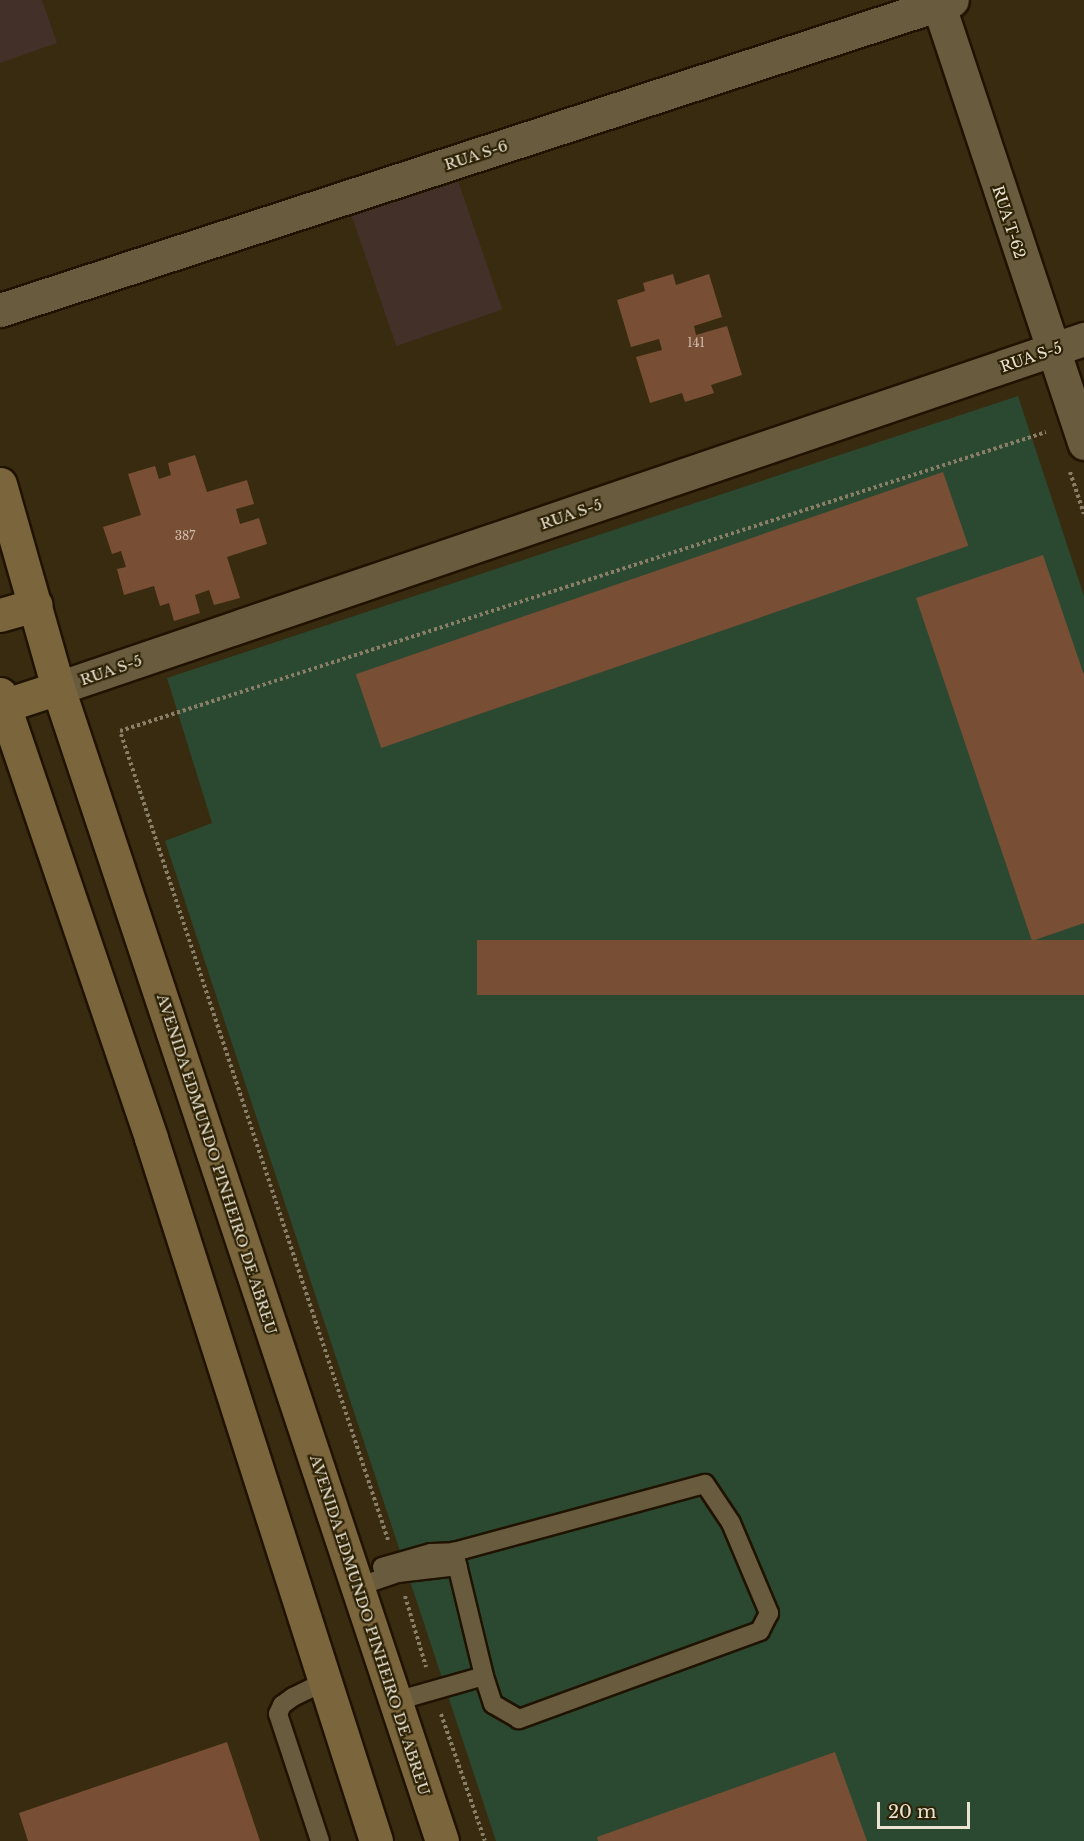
<!DOCTYPE html>
<html>
<head>
<meta charset="utf-8">
<style>
  body { margin:0 }
  #map { position:relative; width:1084px; height:1841px; overflow:hidden; background:#382b0f; font-family:"Libre Baskerville",serif }
  div>[style] { position:absolute }
  .medical>* { inset:0; background:#433029; transform-origin:0 0 }
  .green>* { inset:0; background:#2b4831 }
  .building>* { inset:0; background:#784f35; transform-origin:0 0 }
  .path>* { height:4px; margin-top:-2px; transform-origin:0; background:repeating-linear-gradient(90deg,#897f68 0 3px,transparent 0 6px) }
  .roads { filter:drop-shadow(2px 0 #1f1300) drop-shadow(-2px 0 #1f1300) drop-shadow(0 2px #1f1300) drop-shadow(0 -2px #1f1300) }
  .service>* { height:18px; margin:-9px; padding:0 9px; transform-origin:9px; border-radius:9px; background:#695c3e }
  .minor>* { height:33px; margin:-16.5px; padding:0 16.5px; transform-origin:16.5px; border-radius:16.5px; background:#695c3e }
  .secondary>* { height:33px; margin:-16.5px; padding:0 16.5px; transform-origin:16.5px; border-radius:16.5px; background:#7a653c }
  span { translate:-50% -50%; white-space:nowrap; text-align:center; line-height:1.15; -webkit-text-stroke:4.5px #2d2205; paint-order:stroke }
  .number-label { font-size:12px; color:#cebeab }
  .number-label span { -webkit-text-stroke-width:0 }
  .street-label { font-size:15px; color:#eae3d2 }
  .scale { position:absolute; left:877px; top:1802px; width:93px; height:27px; box-sizing:border-box; border:3px solid #eae3d2; border-top:0; padding-left:8px; font-size:18px; line-height:21px; white-space:nowrap; color:#eae3d2; -webkit-text-stroke:4px #2d2205; paint-order:stroke }
</style>
</head>
<body>
<div id="map">
  <div class="medical">
    <div style="clip-path:polygon(0 0,42px 0,57px 43px,0 63px)"></div>
    <div style="left:446px;top:146px;width:173px;height:112px;rotate:71deg"></div>
  </div>
  <div class="green">
    <div style="clip-path:polygon(1018px 396px,1084px 596px,1084px 1841px,496px 1841px,165px 841px,212px 823px,167px 678px)"></div>
  </div>
  <div class="building">
    <div style="clip-path:polygon(673px 274px,676px 285px,709px 274px,722px 317px,694px 326px,696px 335px,727px 326px,742px 375px,711px 385px,714px 393px,685px 402px,682px 393px,650px 403px,636px 357px,662px 350px,659px 339px,631px 347px,617px 300px,645px 291px,643px 283px)"></div>
    <div style="clip-path:polygon(195px 455px,207px 492px,247px 480px,254px 504px,236px 509px,240px 524px,259px 518px,267px 544px,227px 557px,240px 598px,214px 605px,209px 590px,195px 595px,200px 613px,174px 621px,169px 603px,160px 606px,154px 586px,124px 595px,117px 569px,126px 567px,121px 551px,112px 554px,103px 527px,141px 515px,128px 474px,155px 466px,159px 479px,171px 475px,168px 463px)"></div>
    <div style="left:943px;top:472px;width:78px;height:621px;rotate:71deg"></div>
    <div style="clip-path:polygon(1043px 555px,1084px 675px,1084px 923px,1032px 941px,916px 598px)"></div>
    <div style="left:1084px;top:940px;width:55px;height:607px;rotate:90deg"></div>
    <div style="clip-path:polygon(227px 1742px,260px 1841px,28px 1841px,19px 1813px)"></div>
    <div style="clip-path:polygon(835px 1752px,867px 1841px,598px 1841px,597px 1837px)"></div>
  </div>
  <div class="path">
    <div style="left:1070px;top:472px;width:44px;rotate:71.6deg"></div>
    <div style="left:388px;top:1540px;width:852px;rotate:-108.33deg"></div>
    <div style="left:120px;top:731px;width:973px;rotate:-17.89deg"></div>
    <div style="left:405px;top:1596px;width:74px;rotate:73.5deg"></div>
    <div style="left:441px;top:1714px;width:134px;rotate:70.9deg"></div>
  </div>
  <div class="roads">
    <div class="service">
      <div style="left:382px;top:1567px;width:51px;rotate:-15.9deg"></div>
      <div style="left:431px;top:1553px;width:23px;rotate:-2deg"></div>
      <div style="left:357px;top:1587px;width:43px;rotate:-18.9deg"></div>
      <div style="left:398px;top:1573px;width:60px;rotate:-6.7deg"></div>
      <div style="left:396px;top:1701px;width:91px;rotate:-15.9deg"></div>
      <div style="left:484px;top:1676px;width:128px;rotate:-103.6deg"></div>
      <div style="left:454px;top:1552px;width:260px;rotate:-15.2deg"></div>
      <div style="left:705px;top:1484px;width:47px;rotate:56.3deg"></div>
      <div style="left:731px;top:1523px;width:98px;rotate:67.1deg"></div>
      <div style="left:769px;top:1613px;width:20px;rotate:117deg"></div>
      <div style="left:760px;top:1631px;width:257px;rotate:159.9deg"></div>
      <div style="left:519px;top:1719px;width:30px;rotate:-150deg"></div>
      <div style="left:493px;top:1704px;width:29px;rotate:-108deg"></div>
      <div style="left:320px;top:1841px;width:134px;rotate:-108.3deg"></div>
      <div style="left:278px;top:1714px;width:10px;rotate:-66deg"></div>
      <div style="left:282px;top:1705px;width:14px;rotate:-36deg"></div>
      <div style="left:293px;top:1697px;width:34px;rotate:-26deg"></div>
    </div>
    <div class="minor">
      <div style="left:937px;top:0;width:467px;rotate:71.6deg"></div>
      <div style="left:0;top:310px;width:1001px;rotate:-18.04deg"></div>
      <div style="left:58px;top:688px;width:1084px;rotate:-18.79deg"></div>
    </div>
    <div class="secondary">
      <div style="left:0;top:484px;width:212px;rotate:74.1deg"></div>
      <div style="left:58px;top:688px;width:1215px;rotate:71.58deg"></div>
      <div style="left:0;top:615px;width:37px;rotate:-16deg"></div>
      <div style="left:0;top:694px;width:469px;rotate:71.2deg"></div>
      <div style="left:151px;top:1138px;width:738px;rotate:72.25deg"></div>
      <div style="left:0;top:707px;width:61px;rotate:-18.1deg"></div>
    </div>
  </div>
  <div class="number-label">
    <span style="left:696px;top:343px">141</span>
    <span style="left:185px;top:536px">387</span>
  </div>
  <div class="street-label">
    <span style="left:476px;top:155px;rotate:-18deg">RUA S-6</span>
    <span style="left:1009px;top:222px;rotate:72deg">RUA T-62</span>
    <span style="left:1031px;top:357px;rotate:-19deg">RUA S-5</span>
    <span style="left:571px;top:514px;rotate:-19deg">RUA S-5</span>
    <span style="left:111px;top:670px;rotate:-19deg">RUA S-5</span>
    <span style="left:217px;top:1164px;rotate:72deg">AVENIDA EDMUNDO PINHEIRO DE ABREU</span>
    <span style="left:370px;top:1625px;rotate:72deg">AVENIDA EDMUNDO PINHEIRO DE ABREU</span>
  </div>
  <div class="scale">20 m</div>
</div>
</body>
</html>
